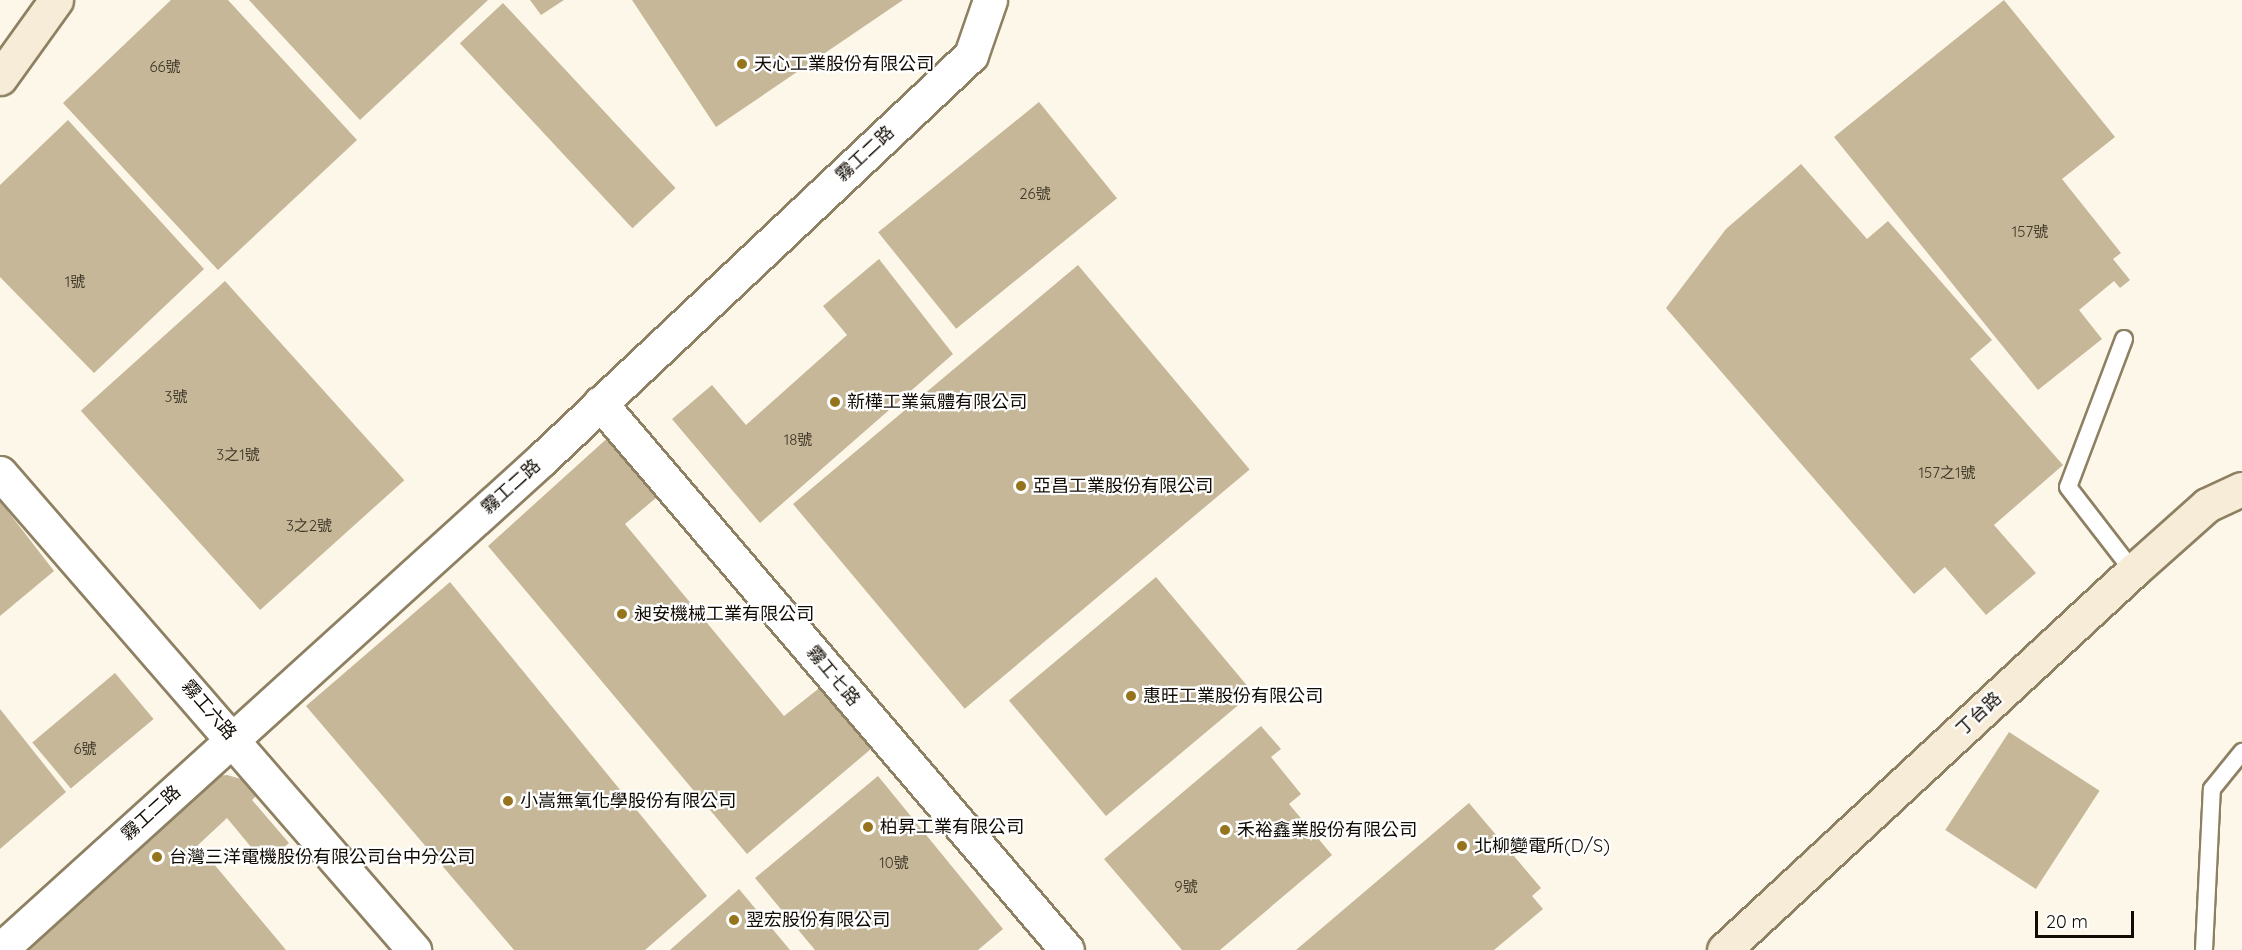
<!DOCTYPE html>
<html>
<head>
<meta charset="utf-8">
<style>
  body { margin:0 }
  #map { position:relative; width:2242px; height:950px; overflow:hidden; background:#fdf7ea; font-family:Quicksand,"Noto Sans TC",sans-serif }
  div>[style] { position:absolute }
  .building>* { inset:0; background:#c5b797; transform-origin:0 0 }
  .roads { filter:drop-shadow(2px 0 #8e8062) drop-shadow(-2px 0 #8e8062) drop-shadow(0 2px #8e8062) drop-shadow(0 -2px #8e8062) }
  .lane>* { height:16px; margin:-8px; padding:0 8px; transform-origin:8px; border-radius:8px; background:#fff }
  .street>* { height:33px; margin:-16.5px; padding:0 16.5px; transform-origin:16.5px; border-radius:16.5px; background:#fff }
  .secondary>* { height:33px; margin:-16.5px; padding:0 16.5px; transform-origin:16.5px; border-radius:16.5px; background:#f6ecd7 }
  .dots>* { width:16px; height:16px; translate:-50% -50%; box-sizing:border-box; border:3px solid #fff; border-radius:50% }
  span { translate:-50% -50%; white-space:nowrap; text-align:center; line-height:1.15; -webkit-text-stroke:4.5px #fff; paint-order:stroke }
  .number-label { font-size:15px; color:#3e3628 }
  .number-label span { -webkit-text-stroke-width:0 }
  .poi-label { font-size:18px; color:#110b03 }
  .left { translate:0 -50%; text-align:left }
  .street-label { font-size:18px; color:#110b03 }
  .scale { position:absolute; left:2035px; top:911px; width:99px; height:27px; box-sizing:border-box; border:3px solid #110b03; border-top:0; padding-left:8px; font-size:18px; line-height:21px; white-space:nowrap; color:#110b03; -webkit-text-stroke:4px #fff; paint-order:stroke }
</style>
</head>
<body>
<div id="map">
  <div class="building">
    <div style="clip-path:polygon(171px 0,228px 0,357px 140px,218px 270px,63px 103px)"></div>
    <div style="clip-path:polygon(249px 0,488px 0,360px 120px)"></div>
    <div style="clip-path:polygon(530px 0,564px 0,541px 15px)"></div>
    <div style="clip-path:polygon(632px 0,903px 0,716px 127px)"></div>
    <div style="clip-path:polygon(2004px 0,2115px 137px,2062px 179px,2121px 253px,2113px 259px,2130px 280px,2120px 288px,2114px 281px,2079px 310px,2102px 339px,2038px 390px,1834px 137px)"></div>
    <div style="left:503px;top:3px;width:253px;height:59px;rotate:47deg"></div>
    <div style="left:1039px;top:102px;width:124px;height:207px;rotate:51deg"></div>
    <div style="clip-path:polygon(68px 120px,204px 269px,94px 373px,0 277px,0 185px)"></div>
    <div style="clip-path:polygon(1801px 164px,1867px 239px,1888px 221px,1992px 340px,1970px 359px,2063px 465px,1994px 525px,2036px 573px,1986px 615px,1945px 567px,1914px 594px,1666px 308px,1726px 229px)"></div>
    <div style="clip-path:polygon(879px 259px,953px 354px,760px 523px,672px 419px,712px 385px,746px 425px,847px 335px,823px 306px)"></div>
    <div style="left:1078px;top:265px;width:267px;height:372px;rotate:50deg"></div>
    <div style="left:225px;top:281px;width:268px;height:194px;rotate:48deg"></div>
    <div style="clip-path:polygon(612px 434px,663px 492px,625px 524px,784px 716px,827px 682px,878px 743px,747px 854px,488px 546px)"></div>
    <div style="clip-path:polygon(0 501px,54px 571px,0 616px)"></div>
    <div style="left:1156px;top:577px;width:151px;height:192px;rotate:50deg"></div>
    <div style="clip-path:polygon(450px 582px,707px 896px,645px 950px,514px 950px,306px 706px)"></div>
    <div style="left:115px;top:673px;width:60px;height:108px;rotate:50deg"></div>
    <div style="clip-path:polygon(0 709px,66px 792px,0 849px)"></div>
    <div style="clip-path:polygon(1261px 726px,1281px 749px,1271px 757px,1301px 794px,1289px 804px,1332px 855px,1220px 950px,1182px 950px,1104px 859px)"></div>
    <div style="left:2009px;top:732px;width:108px;height:117px;rotate:33deg"></div>
    <div style="clip-path:polygon(227px 775px,241px 779px,258px 794px,252px 800px,289px 843px,265px 864px,227px 818px,198px 845px,286px 950px,11px 950px,213px 776px)"></div>
    <div style="clip-path:polygon(878px 776px,1003px 929px,978px 950px,815px 950px,755px 878px)"></div>
    <div style="clip-path:polygon(1469px 803px,1541px 888px,1532px 896px,1543px 909px,1494px 950px,1296px 950px)"></div>
    <div style="clip-path:polygon(739px 889px,790px 950px,670px 950px)"></div>
  </div>
  <div class="roads">
    <div class="lane">
      <div style="left:2124px;top:339px;width:158px;rotate:110.7deg"></div>
      <div style="left:2068px;top:487px;width:106px;rotate:52.3deg"></div>
      <div style="left:2204px;top:950px;width:161px;rotate:-87.2deg"></div>
      <div style="left:2212px;top:789px;width:48px;rotate:-51deg"></div>
    </div>
    <div class="street">
      <div style="left:600px;top:403px;width:719px;rotate:49.51deg"></div>
      <div style="left:0;top:473px;width:632px;rotate:49.04deg"></div>
      <div style="left:0;top:950px;width:731px;rotate:-42.17deg"></div>
      <div style="left:542px;top:459px;width:589px;rotate:-43.28deg"></div>
      <div style="left:971px;top:55px;width:58px;rotate:-70.9deg"></div>
    </div>
    <div class="secondary">
      <div style="left:0;top:78px;width:96px;rotate:-54.3deg"></div>
      <div style="left:1724px;top:950px;width:558px;rotate:-42.82deg"></div>
      <div style="left:2133px;top:571px;width:99px;rotate:-41.7deg"></div>
      <div style="left:2207px;top:505px;width:38px;rotate:-25deg"></div>
    </div>
  </div>
  <div class="dots">
    <div style="left:742px;top:64px;background:#96741d"></div>
    <div style="left:835px;top:402px;background:#96741d"></div>
    <div style="left:1021px;top:486px;background:#96741d"></div>
    <div style="left:622px;top:614px;background:#96741d"></div>
    <div style="left:1131px;top:696px;background:#96741d"></div>
    <div style="left:508px;top:801px;background:#96741d"></div>
    <div style="left:868px;top:827px;background:#96741d"></div>
    <div style="left:1225px;top:830px;background:#96741d"></div>
    <div style="left:1462px;top:846px;background:#96741d"></div>
    <div style="left:157px;top:857px;background:#96741d"></div>
    <div style="left:734px;top:920px;background:#96741d"></div>
  </div>
  <div class="number-label">
    <span style="left:165px;top:67px">66號</span>
    <span style="left:1035px;top:194px">26號</span>
    <span style="left:2030px;top:232px">157號</span>
    <span style="left:75px;top:282px">1號</span>
    <span style="left:176px;top:397px">3號</span>
    <span style="left:798px;top:440px">18號</span>
    <span style="left:238px;top:455px">3之1號</span>
    <span style="left:1947px;top:473px">157之1號</span>
    <span style="left:309px;top:526px">3之2號</span>
    <span style="left:85px;top:749px">6號</span>
    <span style="left:894px;top:863px">10號</span>
    <span style="left:1186px;top:887px">9號</span>
  </div>
  <div class="poi-label">
    <span class="left" style="left:754px;top:64px">天心工業股份有限公司</span>
    <span class="left" style="left:847px;top:402px">新樺工業氣體有限公司</span>
    <span class="left" style="left:1033px;top:486px">亞昌工業股份有限公司</span>
    <span class="left" style="left:634px;top:614px">昶安機械工業有限公司</span>
    <span class="left" style="left:1143px;top:696px">惠旺工業股份有限公司</span>
    <span class="left" style="left:520px;top:801px">小嵩無氧化學股份有限公司</span>
    <span class="left" style="left:880px;top:827px">柏昇工業有限公司</span>
    <span class="left" style="left:1237px;top:830px">禾裕鑫業股份有限公司</span>
    <span class="left" style="left:1474px;top:846px">北柳變電所(D/S)</span>
    <span class="left" style="left:169px;top:857px">台灣三洋電機股份有限公司台中分公司</span>
    <span class="left" style="left:746px;top:920px">翌宏股份有限公司</span>
  </div>
  <div class="street-label">
    <span style="left:865px;top:154px;rotate:-43deg">霧工二路</span>
    <span style="left:511px;top:487px;rotate:-42deg">霧工二路</span>
    <span style="left:833px;top:676px;rotate:50deg">霧工七路</span>
    <span style="left:209px;top:710px;rotate:49deg">霧工六路</span>
    <span style="left:1979px;top:714px;rotate:-43deg">丁台路</span>
    <span style="left:151px;top:813px;rotate:-42deg">霧工二路</span>
  </div>
  <div class="scale">20 m</div>
</div>
</body>
</html>
